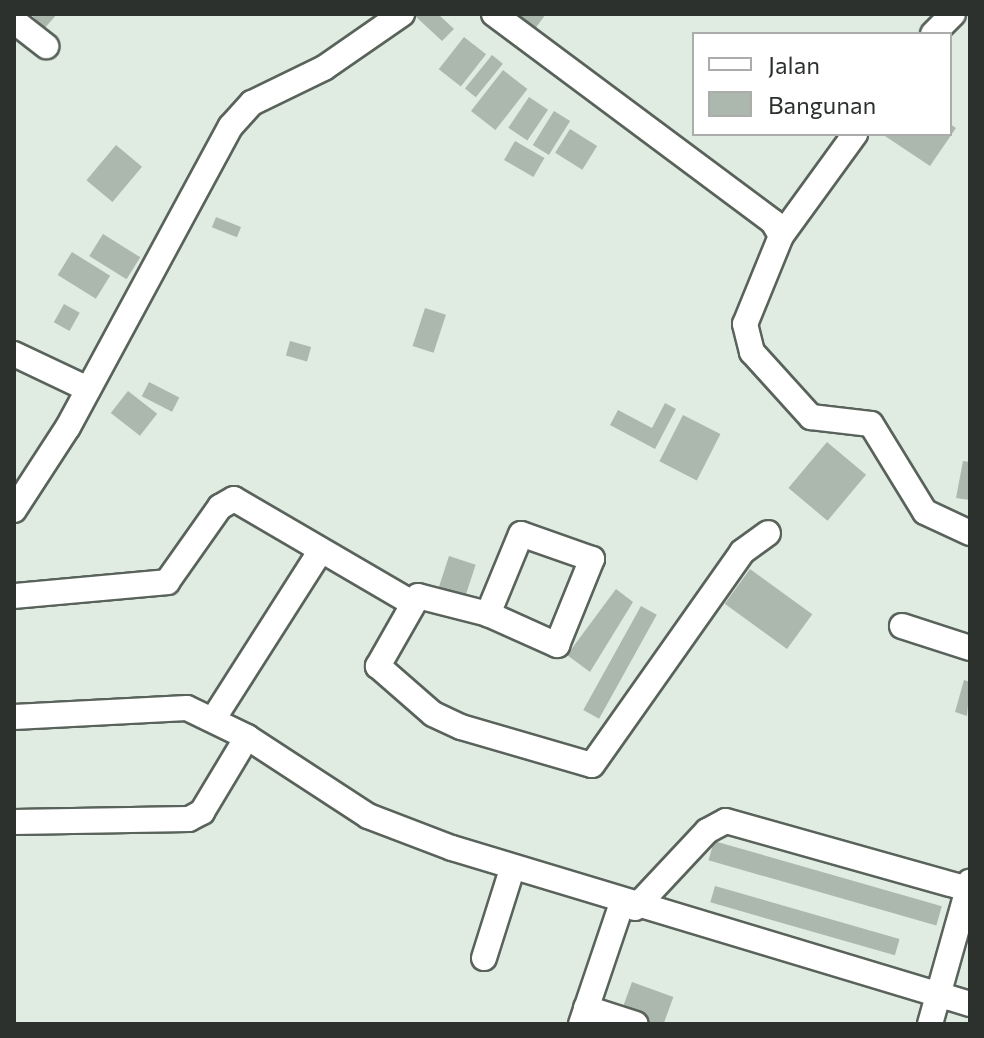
<!DOCTYPE html>
<html>
<head>
<meta charset="utf-8">
<style>
  body { margin:0 }
  #map { position:relative; width:984px; height:1038px; overflow:hidden; background:#e0ebe1; font-family:Commissioner,sans-serif }
  div>[style] { position:absolute }
  .building>* { inset:0; background:#acb7ae; transform-origin:0 0 }
  .roads { filter:drop-shadow(2px 0 #59635b) drop-shadow(-2px 0 #59635b) drop-shadow(0 2px #59635b) drop-shadow(0 -2px #59635b) }
  .minor>* { height:24px; margin:-12px; padding:0 12px; transform-origin:12px; border-radius:12px; background:#fff }
  span { translate:-50% -50%; white-space:nowrap; text-align:center; line-height:1.15; -webkit-text-stroke:8px #fff; paint-order:stroke }
  .frame { position:absolute; inset:0; border:16px solid #2c312d; pointer-events:none }
  .legend { position:absolute; left:692px; top:32px; width:260px; height:104px; box-sizing:border-box; background:#fff; border:2px solid #abadab; margin:0; padding:10px 14px; list-style:none; font-size:24px; color:#2c312d }
  .legend li { display:flex; align-items:center; gap:16px; height:40px }
  .legend b { width:40px; border:2px solid #abadab }
</style>
</head>
<body>
<div id="map">
  <div class="building">
    <div style="clip-path:polygon(31px 14px,57px 14px,44px 29px)"></div>
    <div style="clip-path:polygon(413px 14px,438px 14px,454px 29px,442px 41px)"></div>
    <div style="clip-path:polygon(513px 14px,546px 14px,534px 30px)"></div>
    <div style="left:464px;top:37px;width:28px;height:41px;rotate:38deg"></div>
    <div style="left:492px;top:55px;width:14px;height:43px;rotate:39deg"></div>
    <div style="left:503px;top:70px;width:31px;height:52px;rotate:38deg"></div>
    <div style="left:529px;top:97px;width:23px;height:37px;rotate:34deg"></div>
    <div style="left:554px;top:111px;width:19px;height:40px;rotate:32deg"></div>
    <div style="clip-path:polygon(950px 124px,956px 128px,930px 166px,882px 134px,950px 134px)"></div>
    <div style="left:570px;top:129px;width:32px;height:28px;rotate:32deg"></div>
    <div style="left:515px;top:141px;width:34px;height:22px;rotate:30deg"></div>
    <div style="left:116px;top:145px;width:34px;height:46px;rotate:40deg"></div>
    <div style="left:216px;top:217px;width:27px;height:11px;rotate:22deg"></div>
    <div style="left:103px;top:234px;width:44px;height:26px;rotate:32deg"></div>
    <div style="left:72px;top:252px;width:45px;height:27px;rotate:32deg"></div>
    <div style="left:64px;top:304px;width:18px;height:21px;rotate:29deg"></div>
    <div style="left:425px;top:308px;width:22px;height:40px;rotate:18deg"></div>
    <div style="left:290px;top:341px;width:22px;height:15px;rotate:16deg"></div>
    <div style="left:149px;top:382px;width:34px;height:16px;rotate:27deg"></div>
    <div style="left:128px;top:391px;width:37px;height:28px;rotate:38deg"></div>
    <div style="clip-path:polygon(665px 403px,676px 409px,655px 449px,610px 425px,618px 410px,652px 428px)"></div>
    <div style="left:683px;top:415px;width:42px;height:52px;rotate:27deg"></div>
    <div style="left:827px;top:442px;width:51px;height:60px;rotate:40deg"></div>
    <div style="clip-path:polygon(963px 461px,970px 462px,970px 500px,956px 498px)"></div>
    <div style="left:449px;top:556px;width:28px;height:37px;rotate:18deg"></div>
    <div style="left:750px;top:569px;width:77px;height:43px;rotate:36deg"></div>
    <div style="clip-path:polygon(616px 589px,633px 602px,590px 672px,567px 655px)"></div>
    <div style="left:641px;top:606px;width:18px;height:119px;rotate:29deg"></div>
    <div style="clip-path:polygon(964px 680px,970px 682px,967px 716px,955px 712px)"></div>
    <div style="left:714px;top:841px;width:237px;height:20px;rotate:16deg"></div>
    <div style="left:715px;top:886px;width:192px;height:17px;rotate:16deg"></div>
    <div style="left:632px;top:982px;width:44px;height:32px;rotate:20deg"></div>
  </div>
  <div class="roads">
    <div class="minor">
      <div style="left:494px;top:14px;width:348px;rotate:36.7deg"></div>
      <div style="left:773px;top:222px;width:16px;rotate:60deg"></div>
      <div style="left:781px;top:236px;width:95px;rotate:112.2deg"></div>
      <div style="left:745px;top:324px;width:29px;rotate:76deg"></div>
      <div style="left:752px;top:352px;width:88px;rotate:47.8deg"></div>
      <div style="left:811px;top:417px;width:60px;rotate:6.7deg"></div>
      <div style="left:871px;top:424px;width:103px;rotate:58.5deg"></div>
      <div style="left:925px;top:512px;width:50px;rotate:25deg"></div>
      <div style="left:14px;top:21px;width:41px;rotate:38deg"></div>
      <div style="left:933px;top:34px;width:28px;rotate:-45deg"></div>
      <div style="left:781px;top:236px;width:126px;rotate:-54deg"></div>
      <div style="left:14px;top:354px;width:82px;rotate:25.3deg"></div>
      <div style="left:14px;top:510px;width:99px;rotate:-57deg"></div>
      <div style="left:68px;top:427px;width:342px;rotate:-61.6deg"></div>
      <div style="left:231px;top:126px;width:31px;rotate:-48deg"></div>
      <div style="left:252px;top:103px;width:80px;rotate:-25.9deg"></div>
      <div style="left:324px;top:68px;width:95px;rotate:-34.7deg"></div>
      <div style="left:14px;top:596px;width:154px;rotate:-5.2deg"></div>
      <div style="left:167px;top:582px;width:92px;rotate:-54.8deg"></div>
      <div style="left:220px;top:507px;width:16px;rotate:-30deg"></div>
      <div style="left:234px;top:499px;width:206px;rotate:30.3deg"></div>
      <div style="left:488px;top:614px;width:76px;rotate:24.2deg"></div>
      <div style="left:557px;top:645px;width:93px;rotate:-67.9deg"></div>
      <div style="left:592px;top:559px;width:75px;rotate:-160.6deg"></div>
      <div style="left:521px;top:534px;width:87px;rotate:112.4deg"></div>
      <div style="left:488px;top:614px;width:72px;rotate:-165.6deg"></div>
      <div style="left:418px;top:596px;width:81px;rotate:119.7deg"></div>
      <div style="left:378px;top:666px;width:73px;rotate:41.1deg"></div>
      <div style="left:433px;top:714px;width:31px;rotate:25deg"></div>
      <div style="left:461px;top:727px;width:136px;rotate:16.2deg"></div>
      <div style="left:592px;top:765px;width:261px;rotate:-54.8deg"></div>
      <div style="left:742px;top:552px;width:32px;rotate:-36deg"></div>
      <div style="left:902px;top:626px;width:71px;rotate:17.9deg"></div>
      <div style="left:14px;top:717px;width:173px;rotate:-3deg"></div>
      <div style="left:187px;top:708px;width:67px;rotate:25.8deg"></div>
      <div style="left:247px;top:737px;width:145px;rotate:33.1deg"></div>
      <div style="left:368px;top:816px;width:90px;rotate:20.9deg"></div>
      <div style="left:452px;top:848px;width:541px;rotate:16.76deg"></div>
      <div style="left:214px;top:718px;width:196px;rotate:-57.5deg"></div>
      <div style="left:14px;top:822px;width:175px;rotate:-1deg"></div>
      <div style="left:189px;top:819px;width:15px;rotate:-28deg"></div>
      <div style="left:202px;top:812px;width:87px;rotate:-59deg"></div>
      <div style="left:635px;top:908px;width:105px;rotate:-46.9deg"></div>
      <div style="left:707px;top:831px;width:21px;rotate:-28deg"></div>
      <div style="left:726px;top:821px;width:251px;rotate:15.7deg"></div>
      <div style="left:484px;top:958px;width:93px;rotate:-72.5deg"></div>
      <div style="left:586px;top:1008px;width:52px;rotate:17.7deg"></div>
      <div style="left:581px;top:1024px;width:128px;rotate:-71.3deg"></div>
      <div style="left:930px;top:1024px;width:148px;rotate:-74.3deg"></div>
    </div>
  </div>
  <div class="frame"></div>
  <ul class="legend">
  <li><b style="height:10px;background:#fff"></b>Jalan</li>
  <li><b style="height:22px;background:#acb7ae"></b>Bangunan</li>
  </ul>
</div>
</body>
</html>
